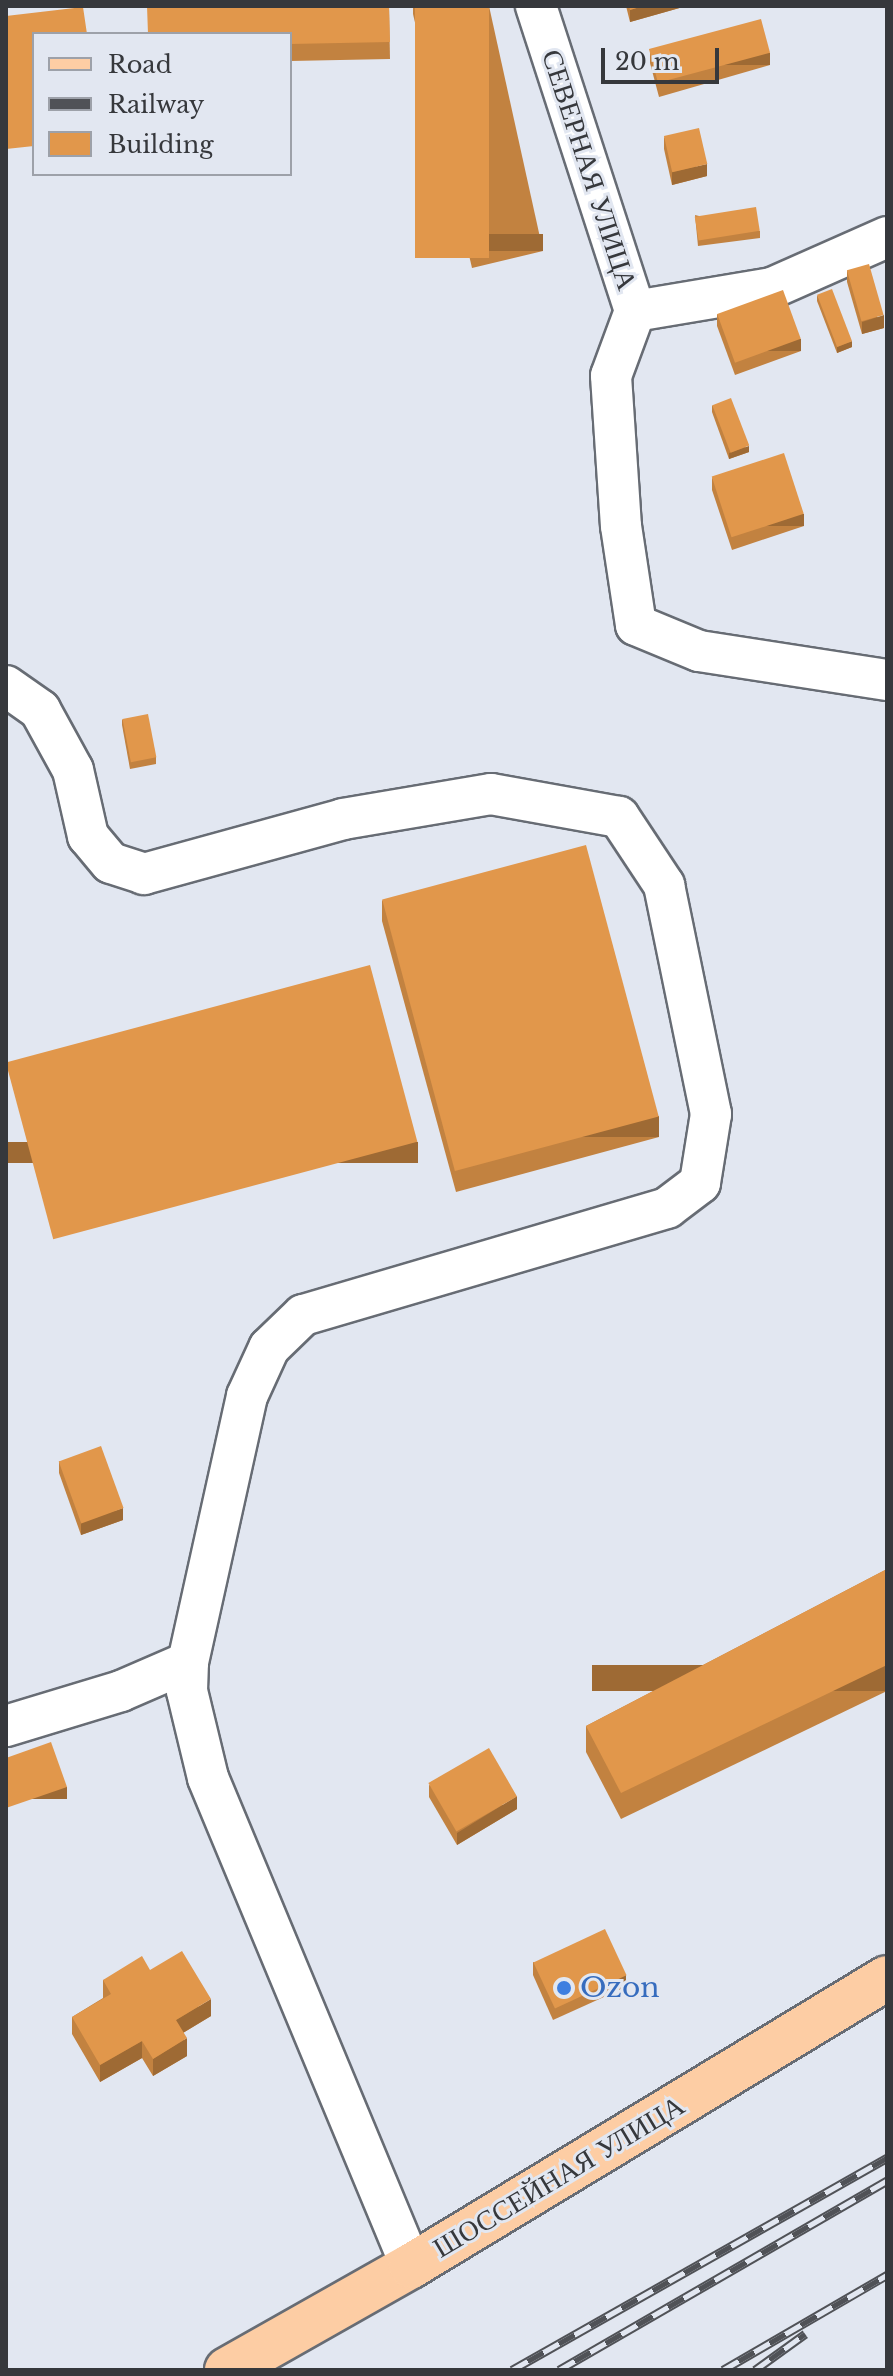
<!DOCTYPE html>
<html>
<head>
<meta charset="utf-8">
<style>
  body { margin:0 }
  #map { position:relative; width:893px; height:2376px; overflow:hidden; background:#e2e7f1; font-family:"Libre Baskerville",serif }
  div>[style] { position:absolute }
  .roads { filter:drop-shadow(2px 0 #676c74) drop-shadow(-2px 0 #676c74) drop-shadow(0 2px #676c74) drop-shadow(0 -2px #676c74) }
  .minor>* { height:40px; margin:-20px; padding:0 20px; transform-origin:20px; border-radius:20px; background:#fff }
  .major>* { height:44px; margin:-22px; padding:0 22px; transform-origin:22px; border-radius:22px; background:#fdcda4 }
  .rail>* { height:9px; margin-top:-4.5px; transform-origin:0; background:repeating-linear-gradient(90deg,#e2e7f1 0 18px,#505257 0 36px); box-sizing:border-box; border-block:2px solid #505257 }
  .wall>* { inset:0; background:#c28240; transform-origin:0 0 }
  .shaded-wall>* { inset:0; background:#9e6a34; transform-origin:0 0 }
  .building>* { inset:0; background:#e1974b; transform-origin:0 0 }
  .dots>* { width:22px; height:22px; translate:-50% -50%; box-sizing:border-box; border:4px solid #e2e7f1; border-radius:50% }
  span { translate:-50% -50%; white-space:nowrap; text-align:center; line-height:1.15; -webkit-text-stroke:6px #e2e7f1; paint-order:stroke }
  .street-label { font-size:28px; color:#36383c }
  .shop-label { font-size:28px; color:#366cbe }
  .left { translate:0 -50%; text-align:left }
  .frame { position:absolute; inset:0; border:8px solid #36383c; pointer-events:none }
  .legend { position:absolute; left:32px; top:32px; width:260px; height:144px; box-sizing:border-box; background:#e2e7f1; border:2px solid #9da1a9; margin:0; padding:10px 14px; list-style:none; font-size:24px; color:#36383c }
  .legend li { display:flex; align-items:center; gap:16px; height:40px }
  .legend b { width:40px; border:2px solid #9da1a9 }
  .scale { position:absolute; left:601px; top:48px; width:118px; height:36px; box-sizing:border-box; border:4px solid #36383c; border-top:0; padding-left:10px; font-size:24px; line-height:28px; white-space:nowrap; color:#36383c; -webkit-text-stroke:6px #e2e7f1; paint-order:stroke }
</style>
</head>
<body>
<div id="map">
  <div class="roads">
    <div class="minor">
      <div style="left:536px;top:6px;width:321px;rotate:72deg"></div>
      <div style="left:635px;top:311px;width:139px;rotate:-9.5deg"></div>
      <div style="left:772px;top:288px;width:126px;rotate:-23.9deg"></div>
      <div style="left:635px;top:311px;width:69px;rotate:110.3deg"></div>
      <div style="left:611px;top:376px;width:150px;rotate:86.2deg"></div>
      <div style="left:621px;top:526px;width:100px;rotate:81.4deg"></div>
      <div style="left:636px;top:625px;width:68px;rotate:22.4deg"></div>
      <div style="left:699px;top:651px;width:190px;rotate:8.8deg"></div>
      <div style="left:6px;top:686px;width:42px;rotate:35.2deg"></div>
      <div style="left:40px;top:710px;width:68px;rotate:61.2deg"></div>
      <div style="left:73px;top:770px;width:68px;rotate:77.2deg"></div>
      <div style="left:88px;top:836px;width:35px;rotate:50deg"></div>
      <div style="left:111px;top:863px;width:35px;rotate:18deg"></div>
      <div style="left:144px;top:874px;width:206px;rotate:-15.4deg"></div>
      <div style="left:343px;top:819px;width:150px;rotate:-9.6deg"></div>
      <div style="left:491px;top:794px;width:130px;rotate:10.2deg"></div>
      <div style="left:619px;top:817px;width:82px;rotate:56.5deg"></div>
      <div style="left:664px;top:885px;width:234px;rotate:78.4deg"></div>
      <div style="left:711px;top:1114px;width:70px;rotate:99.1deg"></div>
      <div style="left:700px;top:1183px;width:41px;rotate:142.9deg"></div>
      <div style="left:667px;top:1208px;width:379px;rotate:163.6deg"></div>
      <div style="left:303px;top:1315px;width:47px;rotate:135.9deg"></div>
      <div style="left:269px;top:1348px;width:53px;rotate:114.6deg"></div>
      <div style="left:247px;top:1396px;width:272px;rotate:102.5deg"></div>
      <div style="left:188px;top:1662px;width:29px;rotate:92deg"></div>
      <div style="left:187px;top:1691px;width:89px;rotate:76.4deg"></div>
      <div style="left:208px;top:1778px;width:529px;rotate:67.41deg"></div>
      <div style="left:6px;top:1726px;width:120px;rotate:-16.9deg"></div>
      <div style="left:121px;top:1691px;width:73px;rotate:-23.4deg"></div>
    </div>
    <div class="major">
      <div style="left:227px;top:2370px;width:211px;rotate:-29.5deg"></div>
      <div style="left:411px;top:2266px;width:556px;rotate:-31.18deg"></div>
    </div>
  </div>
  <div class="rail">
    <div style="left:512px;top:2370px;width:431px;rotate:-29.5deg"></div>
    <div style="left:559px;top:2370px;width:379px;rotate:-30deg"></div>
    <div style="left:723px;top:2370px;width:190px;rotate:-30.1deg"></div>
    <div style="left:755px;top:2370px;width:62px;rotate:-35.8deg"></div>
  </div>
  <div class="wall">
    <div style="clip-path:polygon(389px 6px,390px 59px,290px 61px,290px 34px)"></div>
    <div style="clip-path:polygon(413px 6px,489px 6px,543px 251px,472px 268px,413px 14px)"></div>
    <div style="clip-path:polygon(626px 6px,683px 6px,683px 7px,630px 22px)"></div>
    <div style="left:6px;top:16px;width:33px;height:154px;rotate:33deg"></div>
    <div style="clip-path:polygon(650px 51px,770px 65px,659px 97px,650px 63px)"></div>
    <div style="clip-path:polygon(664px 137px,707px 176px,672px 185px,664px 149px)"></div>
    <div style="clip-path:polygon(695px 215px,760px 231px,760px 238px,698px 246px)"></div>
    <div style="clip-path:polygon(847px 270px,884px 328px,862px 334px,847px 282px)"></div>
    <div style="clip-path:polygon(817px 295px,852px 347px,837px 353px,817px 301px)"></div>
    <div style="clip-path:polygon(717px 314px,801px 351px,735px 375px,717px 326px)"></div>
    <div style="clip-path:polygon(712px 405px,749px 452px,729px 459px,712px 412px)"></div>
    <div style="clip-path:polygon(712px 478px,804px 526px,732px 550px,712px 490px)"></div>
    <div style="clip-path:polygon(122px 719px,156px 757px,156px 764px,130px 769px,122px 725px)"></div>
    <div style="clip-path:polygon(382px 900px,659px 1137px,456px 1192px,382px 921px)"></div>
    <div style="clip-path:polygon(59px 1461px,123px 1520px,81px 1535px,59px 1473px)"></div>
    <div style="clip-path:polygon(887px 1569px,887px 1691px,621px 1819px,586px 1752px,586px 1726px)"></div>
    <div style="clip-path:polygon(429px 1785px,517px 1809px,457px 1845px,429px 1797px)"></div>
    <div style="clip-path:polygon(533px 1962px,626px 1987px,553px 2020px,533px 1975px)"></div>
    <div style="clip-path:polygon(150px 1970px,211px 2016px,183px 2033px,187px 2056px,153px 2076px,142px 2058px,100px 2082px,72px 2034px,72px 2017px,103px 1998px,103px 1980px)"></div>
  </div>
  <div class="shaded-wall">
    <div style="clip-path:polygon(643px 6px,683px 6px,683px 7px,630px 22px,630px 10px)"></div>
    <div style="left:770px;top:53px;width:12px;height:115px;rotate:90deg"></div>
    <div style="clip-path:polygon(707px 164px,707px 176px,672px 185px,672px 172px)"></div>
    <div style="left:543px;top:234px;width:17px;height:73px;rotate:90deg"></div>
    <div style="clip-path:polygon(884px 315px,884px 328px,862px 334px,862px 322px)"></div>
    <div style="left:801px;top:339px;width:12px;height:70px;rotate:90deg"></div>
    <div style="clip-path:polygon(852px 341px,852px 347px,837px 353px,837px 347px)"></div>
    <div style="clip-path:polygon(749px 446px,749px 452px,729px 459px,729px 453px)"></div>
    <div style="left:804px;top:514px;width:12px;height:76px;rotate:90deg"></div>
    <div style="left:659px;top:1116px;width:21px;height:210px;rotate:90deg"></div>
    <div style="left:418px;top:1142px;width:21px;height:427px;rotate:90deg"></div>
    <div style="clip-path:polygon(123px 1508px,123px 1520px,81px 1535px,81px 1522px)"></div>
    <div style="left:887px;top:1665px;width:26px;height:295px;rotate:90deg"></div>
    <div style="left:67px;top:1787px;width:12px;height:65px;rotate:90deg"></div>
    <div style="clip-path:polygon(517px 1796px,517px 1809px,457px 1845px,457px 1833px)"></div>
    <div style="left:626px;top:1975px;width:12px;height:80px;rotate:90deg"></div>
    <div style="clip-path:polygon(211px 1999px,211px 2016px,176px 2037px,176px 2020px)"></div>
    <div style="clip-path:polygon(187px 2038px,187px 2056px,153px 2076px,153px 2059px)"></div>
    <div style="clip-path:polygon(142px 2041px,142px 2058px,100px 2082px,100px 2065px)"></div>
  </div>
  <div class="building">
    <div style="clip-path:polygon(147px 6px,389px 6px,390px 42px,290px 44px,290px 34px,148px 34px)"></div>
    <div style="left:415px;top:6px;width:74px;height:252px"></div>
    <div style="clip-path:polygon(629px 6px,643px 6px,630px 10px)"></div>
    <div style="clip-path:polygon(83px 7px,87px 34px,34px 34px,34px 146px,6px 149px,6px 16px)"></div>
    <div style="left:761px;top:19px;width:35px;height:116px;rotate:75deg"></div>
    <div style="left:699px;top:128px;width:37px;height:36px;rotate:77deg"></div>
    <div style="left:756px;top:207px;width:24px;height:62px;rotate:81deg"></div>
    <div style="left:869px;top:264px;width:53px;height:23px;rotate:74deg"></div>
    <div style="left:832px;top:289px;width:56px;height:16px;rotate:69deg"></div>
    <div style="left:783px;top:290px;width:52px;height:70px;rotate:70deg"></div>
    <div style="left:731px;top:398px;width:51px;height:20px;rotate:69deg"></div>
    <div style="left:784px;top:453px;width:64px;height:76px;rotate:72deg"></div>
    <div style="left:148px;top:714px;width:44px;height:26px;rotate:79deg"></div>
    <div style="left:586px;top:845px;width:281px;height:211px;rotate:75deg"></div>
    <div style="left:370px;top:965px;width:183px;height:377px;rotate:75deg"></div>
    <div style="left:101px;top:1446px;width:66px;height:45px;rotate:70deg"></div>
    <div style="clip-path:polygon(887px 1569px,887px 1665px,621px 1793px,586px 1726px)"></div>
    <div style="clip-path:polygon(51px 1742px,67px 1787px,6px 1808px,6px 1758px)"></div>
    <div style="left:489px;top:1748px;width:56px;height:70px;rotate:60deg"></div>
    <div style="left:605px;top:1929px;width:51px;height:79px;rotate:65deg"></div>
    <div style="clip-path:polygon(182px 1951px,211px 1999px,176px 2020px,187px 2038px,153px 2059px,142px 2041px,100px 2065px,72px 2017px,111px 1994px,103px 1980px,142px 1956px,150px 1970px)"></div>
  </div>
  <div class="dots">
    <div style="left:564px;top:1988px;background:#3f7fe0"></div>
  </div>
  <div class="street-label">
    <span style="left:589px;top:170px;rotate:72deg">СЕВЕРНАЯ УЛИЦА</span>
    <span style="left:559px;top:2177px;rotate:-31deg">ШОССЕЙНАЯ УЛИЦА</span>
  </div>
  <div class="shop-label">
    <span class="left" style="left:580px;top:1988px">Ozon</span>
  </div>
  <div class="frame"></div>
  <ul class="legend">
  <li><b style="height:10px;background:#fdcda4"></b>Road</li>
  <li><b style="height:10px;background:#505257"></b>Railway</li>
  <li><b style="height:22px;background:#e1974b"></b>Building</li>
  </ul>
  <div class="scale">20 m</div>
</div>
</body>
</html>
